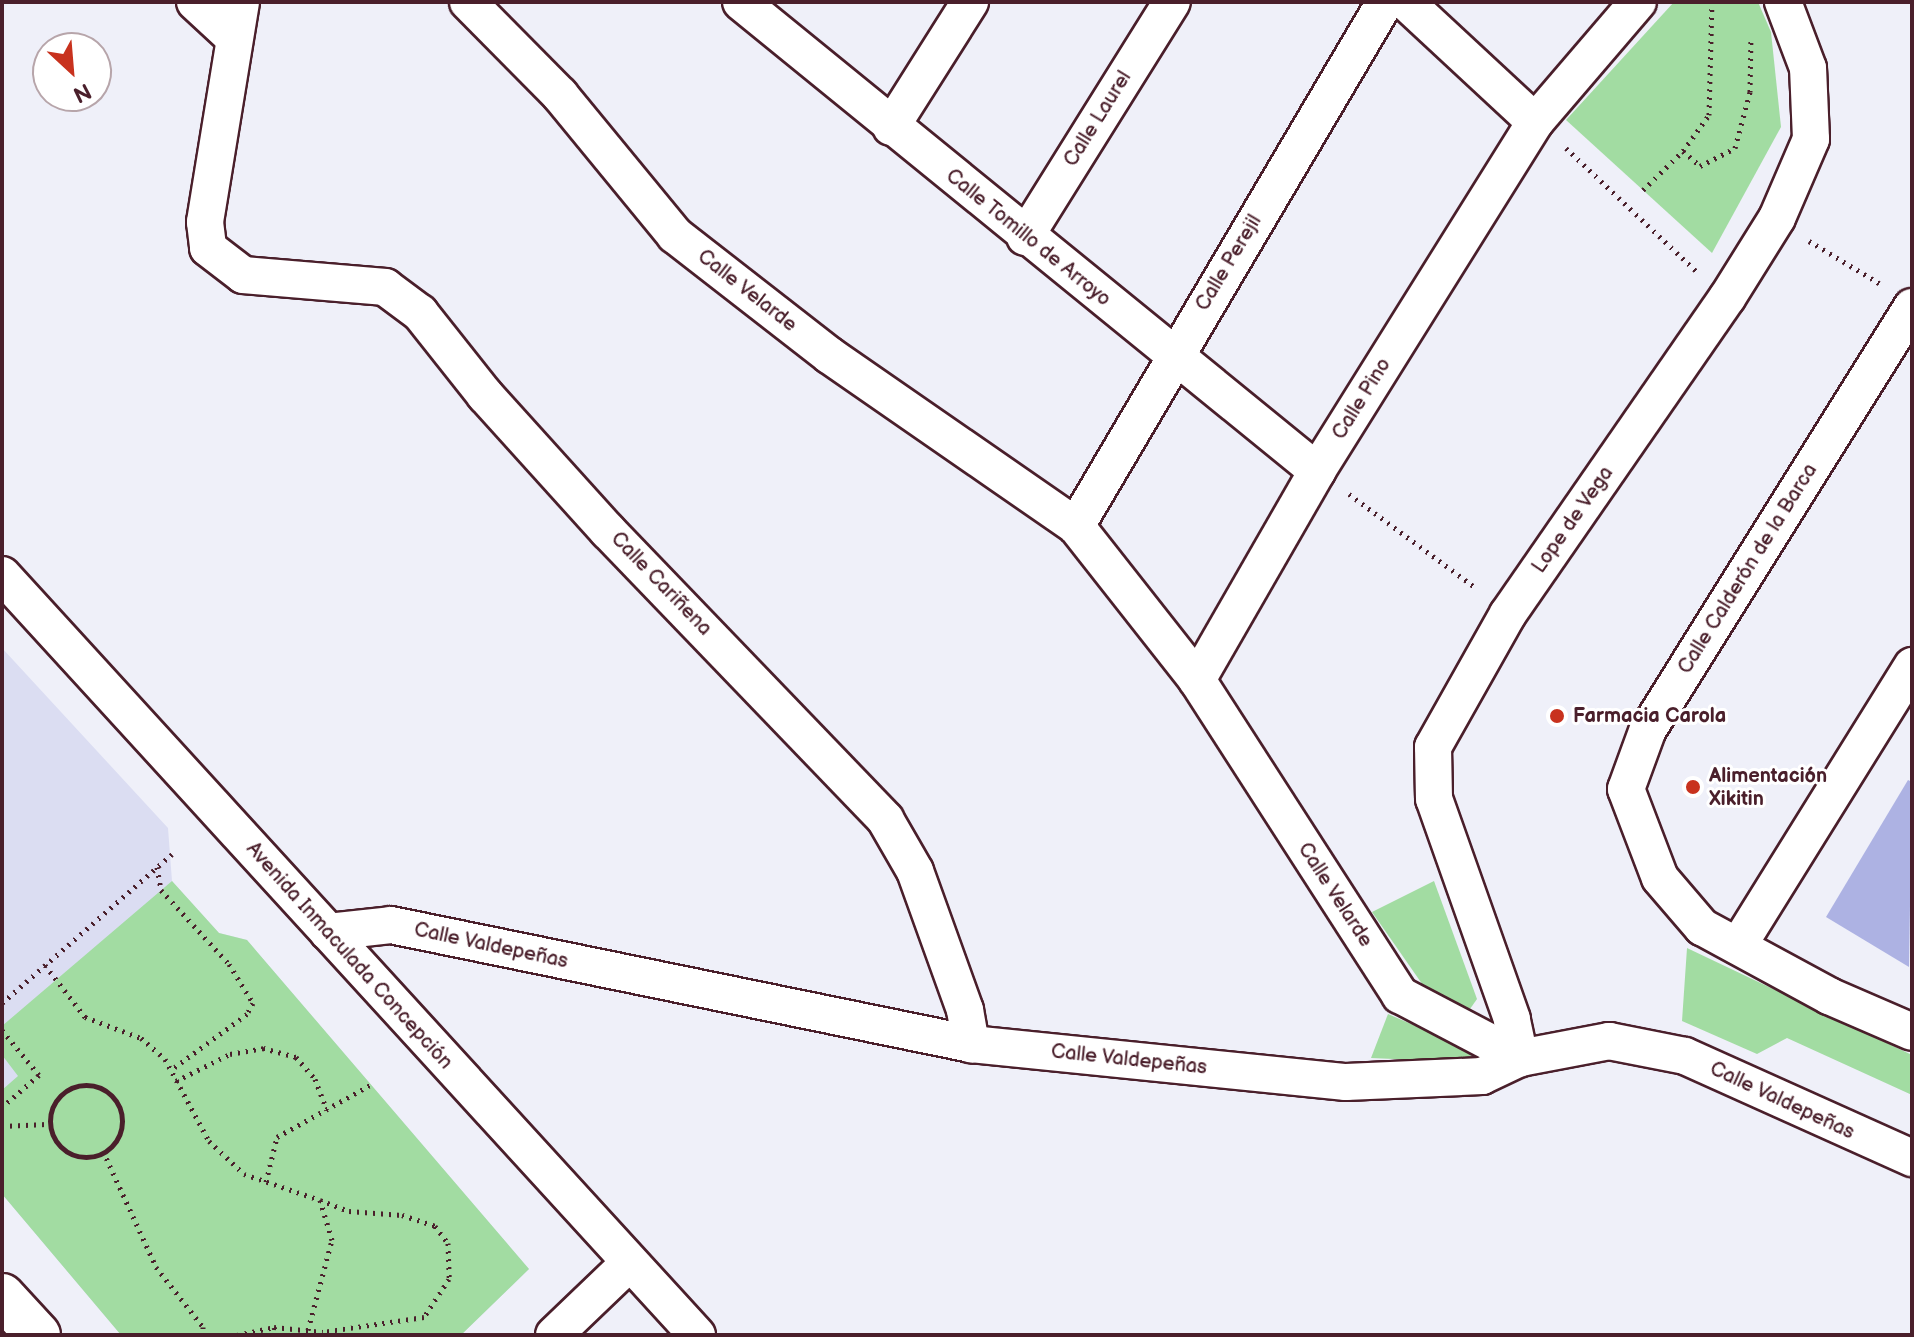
<!DOCTYPE html>
<html>
<head>
<meta charset="utf-8">
<style>
  body { margin:0 }
  #map { position:relative; width:1914px; height:1337px; overflow:hidden; background:#eff0f9; font-family:"Balsamiq Sans",sans-serif }
  div>[style] { position:absolute }
  .built>* { inset:0; background:#dbddf2 }
  .green>* { inset:0; background:#a2dca2 }
  .building>* { inset:0; background:#adb2e3 }
  .path>* { height:5px; margin-top:-2.5px; transform-origin:0; background:repeating-linear-gradient(90deg,#4a1f2b 0 2px,transparent 0 8px) }
  .path>.ring { margin:-2.5px; padding:0; box-sizing:content-box; background:none; border:5px solid #4a1f2b; border-radius:50% }
  .roads { filter:drop-shadow(2px 0 #4a1f2b) drop-shadow(-2px 0 #4a1f2b) drop-shadow(0 2px #4a1f2b) drop-shadow(0 -2px #4a1f2b) }
  .street>* { height:36px; margin:-18px; padding:0 18px; transform-origin:18px; border-radius:18px; background:#fff }
  .secondary>* { height:44px; margin:-22px; padding:0 22px; transform-origin:22px; border-radius:22px; background:#fff }
  .dots>* { width:22px; height:22px; translate:-50% -50%; box-sizing:border-box; border:4px solid #fff; border-radius:50% }
  span { translate:-50% -50%; white-space:nowrap; text-align:center; line-height:1.15; -webkit-text-stroke:6px #fff; paint-order:stroke }
  .street-label { font-size:20px; color:#4a1f2b }
  .poi-label { font-size:20px; color:#4a1f2b; font-weight:700 }
  .left { translate:0 -50%; text-align:left }
  .frame { position:absolute; inset:0; border:4px solid #4a1f2b; pointer-events:none }
  .north { position:absolute; left:32px; top:32px; width:80px; height:80px; box-sizing:border-box; background:#fff; border:2px solid #b7a5aa; border-radius:50%; rotate:154deg; font-size:22px; font-weight:700; line-height:32px; text-align:center; color:#4a1f2b }
  .north::after { content:''; display:block; margin:auto; width:28px; height:36px; background:#c8321e; clip-path:polygon(50% 0,100% 100%,50% 72%,0 100%) }
</style>
</head>
<body>
<div id="map">
  <div class="built">
    <div style="clip-path:polygon(2px 648px,168px 828px,172px 881px,219px 933px,247px 940px,529px 1269px,461px 1335px,121px 1335px,2px 1194px)"></div>
  </div>
  <div class="green">
    <div style="clip-path:polygon(1674px 2px,1758px 2px,1771px 32px,1781px 127px,1712px 253px,1566px 120px)"></div>
    <div style="clip-path:polygon(172px 881px,219px 933px,247px 940px,529px 1269px,461px 1335px,121px 1335px,2px 1194px,2px 1090px,18px 1076px,2px 1055px,2px 1026px)"></div>
    <div style="clip-path:polygon(1434px 881px,1477px 999px,1470px 1009px,1427px 991px,1372px 912px)"></div>
    <div style="clip-path:polygon(1687px 948px,1912px 1055px,1912px 1095px,1787px 1038px,1757px 1054px,1682px 1021px)"></div>
    <div style="clip-path:polygon(1388px 1014px,1476px 1052px,1462px 1062px,1371px 1058px)"></div>
  </div>
  <div class="building">
    <div style="clip-path:polygon(1908px 780px,1912px 782px,1909px 967px,1826px 917px)"></div>
  </div>
  <div class="path">
    <div style="left:1566px;top:148px;width:182px;rotate:43.4deg"></div>
    <div style="left:1683px;top:151px;width:23px;rotate:41deg"></div>
    <div style="left:1700px;top:166px;width:39px;rotate:-27deg"></div>
    <div style="left:1735px;top:148px;width:58px;rotate:-75deg"></div>
    <div style="left:1750px;top:92px;width:55px;rotate:-89deg"></div>
    <div style="left:1643px;top:190px;width:56px;rotate:-44.3deg"></div>
    <div style="left:1683px;top:151px;width:44px;rotate:-54.2deg"></div>
    <div style="left:1709px;top:115px;width:113px;rotate:-88.5deg"></div>
    <div style="left:1809px;top:241px;width:82px;rotate:31deg"></div>
    <div style="left:1349px;top:494px;width:158px;rotate:36.5deg"></div>
    <div style="left:157px;top:867px;width:23px;rotate:80deg"></div>
    <div style="left:161px;top:890px;width:100px;rotate:47.4deg"></div>
    <div style="left:229px;top:964px;width:46px;rotate:58.4deg"></div>
    <div style="left:253px;top:1003px;width:13px;rotate:119deg"></div>
    <div style="left:247px;top:1014px;width:94px;rotate:143.6deg"></div>
    <div style="left:45px;top:965px;width:66px;rotate:52.4deg"></div>
    <div style="left:85px;top:1017px;width:60px;rotate:20.6deg"></div>
    <div style="left:141px;top:1038px;width:32px;rotate:41deg"></div>
    <div style="left:165px;top:1059px;width:93px;rotate:61.8deg"></div>
    <div style="left:209px;top:1141px;width:48px;rotate:43.3deg"></div>
    <div style="left:244px;top:1174px;width:80px;rotate:18.9deg"></div>
    <div style="left:2px;top:1003px;width:226px;rotate:-41.2deg"></div>
    <div style="left:2px;top:1030px;width:58px;rotate:50.6deg"></div>
    <div style="left:39px;top:1075px;width:49px;rotate:139.1deg"></div>
    <div style="left:176px;top:1081px;width:60px;rotate:-26.6deg"></div>
    <div style="left:230px;top:1054px;width:34px;rotate:-10deg"></div>
    <div style="left:263px;top:1048px;width:34px;rotate:15deg"></div>
    <div style="left:296px;top:1057px;width:29px;rotate:49deg"></div>
    <div style="left:315px;top:1079px;width:33px;rotate:69deg"></div>
    <div class="ring" style="left:50px;top:1085px;width:67px;height:67px"></div>
    <div style="left:2px;top:1126px;width:45px;rotate:-2.5deg"></div>
    <div style="left:103px;top:1151px;width:128px;rotate:65.4deg"></div>
    <div style="left:156px;top:1267px;width:76px;rotate:51.9deg"></div>
    <div style="left:203px;top:1327px;width:8px;rotate:90deg"></div>
    <div style="left:266px;top:1182px;width:46px;rotate:-76.3deg"></div>
    <div style="left:277px;top:1137px;width:109px;rotate:-29.2deg"></div>
    <div style="left:274px;top:1327px;width:9px;rotate:69deg"></div>
    <div style="left:308px;top:1330px;width:93px;rotate:-75.1deg"></div>
    <div style="left:332px;top:1240px;width:42px;rotate:-106.7deg"></div>
    <div style="left:320px;top:1200px;width:31px;rotate:21deg"></div>
    <div style="left:349px;top:1211px;width:53px;rotate:4.3deg"></div>
    <div style="left:402px;top:1215px;width:35px;rotate:18deg"></div>
    <div style="left:435px;top:1226px;width:21px;rotate:53deg"></div>
    <div style="left:448px;top:1243px;width:36px;rotate:88deg"></div>
    <div style="left:449px;top:1279px;width:45px;rotate:123.3deg"></div>
    <div style="left:424px;top:1317px;width:102px;rotate:171.6deg"></div>
    <div style="left:237px;top:1335px;width:38px;rotate:-12deg"></div>
    <div style="left:274px;top:1327px;width:49px;rotate:5.8deg"></div>
  </div>
  <div class="roads">
    <div class="street">
      <div style="left:195px;top:2px;width:53px;rotate:42.7deg"></div>
      <div style="left:241px;top:2px;width:223px;rotate:99.3deg"></div>
      <div style="left:205px;top:222px;width:26px;rotate:83deg"></div>
      <div style="left:208px;top:248px;width:44px;rotate:37.6deg"></div>
      <div style="left:243px;top:275px;width:143px;rotate:4.8deg"></div>
      <div style="left:385px;top:287px;width:44px;rotate:36.6deg"></div>
      <div style="left:420px;top:313px;width:105px;rotate:51.6deg"></div>
      <div style="left:485px;top:395px;width:183px;rotate:47.9deg"></div>
      <div style="left:608px;top:531px;width:400px;rotate:46.1deg"></div>
      <div style="left:885px;top:819px;width:60px;rotate:60deg"></div>
      <div style="left:915px;top:871px;width:148px;rotate:70.2deg"></div>
      <div style="left:965px;top:1010px;width:35px;rotate:80deg"></div>
      <div style="left:468px;top:2px;width:131px;rotate:45.3deg"></div>
      <div style="left:560px;top:95px;width:181px;rotate:50.6deg"></div>
      <div style="left:675px;top:235px;width:195px;rotate:37.9deg"></div>
      <div style="left:829px;top:355px;width:300px;rotate:34.7deg"></div>
      <div style="left:1076px;top:526px;width:196px;rotate:51.8deg"></div>
      <div style="left:1197px;top:680px;width:375px;rotate:57.2deg"></div>
      <div style="left:1400px;top:995px;width:136px;rotate:27.7deg"></div>
      <div style="left:741px;top:2px;width:743px;rotate:39.15deg"></div>
      <div style="left:1406px;top:2px;width:176px;rotate:42.9deg"></div>
      <div style="left:891px;top:127px;width:148px;rotate:-57.7deg"></div>
      <div style="left:1025px;top:237px;width:277px;rotate:-58deg"></div>
      <div style="left:1912px;top:307px;width:498px;rotate:122deg"></div>
      <div style="left:1648px;top:729px;width:64px;rotate:110.1deg"></div>
      <div style="left:1626px;top:789px;width:95px;rotate:69.1deg"></div>
      <div style="left:1660px;top:878px;width:65px;rotate:49.4deg"></div>
      <div style="left:1702px;top:927px;width:145px;rotate:28.5deg"></div>
      <div style="left:1829px;top:996px;width:90px;rotate:23.4deg"></div>
      <div style="left:1076px;top:526px;width:608px;rotate:-59.47deg"></div>
      <div style="left:2px;top:575px;width:1030px;rotate:47.56deg"></div>
      <div style="left:1197px;top:680px;width:241px;rotate:-60.1deg"></div>
      <div style="left:1317px;top:471px;width:411px;rotate:-58deg"></div>
      <div style="left:1535px;top:122px;width:158px;rotate:-49.4deg"></div>
      <div style="left:328px;top:932px;width:63px;rotate:-6.3deg"></div>
      <div style="left:391px;top:925px;width:592px;rotate:11.59deg"></div>
      <div style="left:971px;top:1044px;width:377px;rotate:5.8deg"></div>
      <div style="left:1346px;top:1082px;width:136px;rotate:-2.5deg"></div>
      <div style="left:1482px;top:1076px;width:42px;rotate:-25.3deg"></div>
      <div style="left:1520px;top:1058px;width:91px;rotate:-10.8deg"></div>
      <div style="left:1609px;top:1041px;width:77px;rotate:11.2deg"></div>
      <div style="left:1685px;top:1056px;width:249px;rotate:24.2deg"></div>
      <div style="left:1738px;top:946px;width:330px;rotate:-58.1deg"></div>
      <div style="left:1520px;top:1058px;width:40px;rotate:-102deg"></div>
      <div style="left:1512px;top:1019px;width:233px;rotate:-109.5deg"></div>
      <div style="left:1434px;top:799px;width:52px;rotate:-91.1deg"></div>
      <div style="left:1433px;top:747px;width:153px;rotate:-60.6deg"></div>
      <div style="left:1508px;top:614px;width:384px;rotate:-55.3deg"></div>
      <div style="left:1727px;top:298px;width:94px;rotate:-58deg"></div>
      <div style="left:1777px;top:218px;width:86px;rotate:-66.7deg"></div>
      <div style="left:1811px;top:139px;width:71px;rotate:-92.4deg"></div>
      <div style="left:1808px;top:68px;width:71px;rotate:-110.7deg"></div>
      <div style="left:554px;top:1335px;width:103px;rotate:-43.8deg"></div>
    </div>
    <div class="secondary">
      <div style="left:2px;top:1296px;width:53px;rotate:47.3deg"></div>
    </div>
  </div>
  <div class="dots">
    <div style="left:1557px;top:716px;background:#c8321e"></div>
    <div style="left:1693px;top:787px;background:#c8321e"></div>
  </div>
  <div class="street-label">
    <span style="left:1098px;top:119px;rotate:-58deg">Calle Laurel</span>
    <span style="left:1028px;top:238px;rotate:39deg">Calle Tomillo de Arroyo</span>
    <span style="left:1229px;top:263px;rotate:-59deg">Calle Perejil</span>
    <span style="left:747px;top:291px;rotate:38deg">Calle Velarde</span>
    <span style="left:1362px;top:399px;rotate:-58deg">Calle Pino</span>
    <span style="left:1573px;top:520px;rotate:-55deg">Lope de Vega</span>
    <span style="left:1748px;top:569px;rotate:-58deg">Calle Calderón de la Barca</span>
    <span style="left:661px;top:584px;rotate:46deg">Calle Cariñena</span>
    <span style="left:1335px;top:895px;rotate:57deg">Calle Velarde</span>
    <span style="left:491px;top:946px;rotate:12deg">Calle Valdepeñas</span>
    <span style="left:349px;top:956px;rotate:48deg">Avenida Inmaculada Concepción</span>
    <span style="left:1129px;top:1060px;rotate:6deg">Calle Valdepeñas</span>
    <span style="left:1782px;top:1101px;rotate:25deg">Calle Valdepeñas</span>
  </div>
  <div class="poi-label">
    <span class="left" style="left:1573px;top:716px">Farmacia Carola</span>
    <span class="left" style="left:1709px;top:788px">Alimentación<br>Xikitin</span>
  </div>
  <div class="frame"></div>
  <div class="north">N</div>
</div>
</body>
</html>
